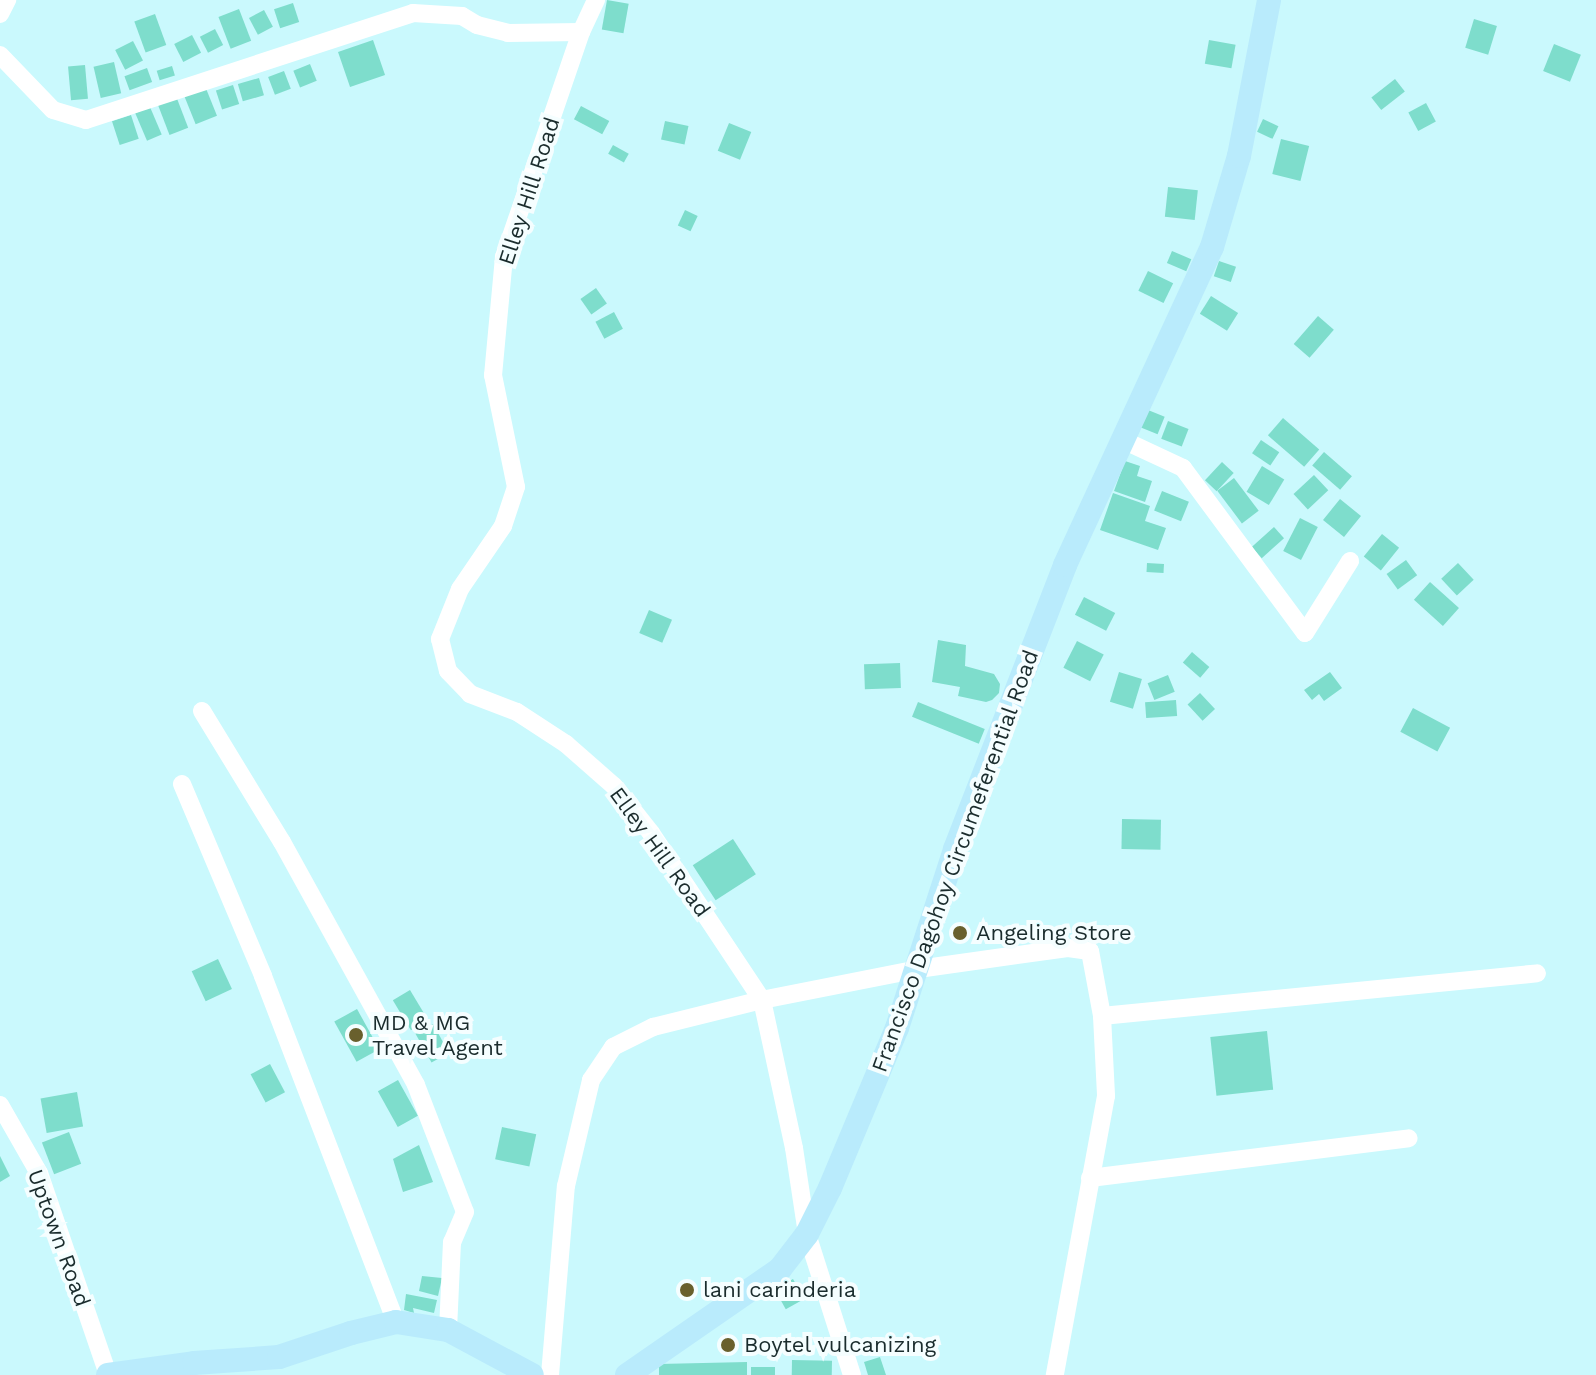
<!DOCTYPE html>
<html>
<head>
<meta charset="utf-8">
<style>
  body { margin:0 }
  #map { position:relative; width:1596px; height:1375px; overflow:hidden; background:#caf9fd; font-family:"Work Sans",sans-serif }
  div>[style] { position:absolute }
  .building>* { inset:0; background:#7eddcc; transform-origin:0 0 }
  .minor>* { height:18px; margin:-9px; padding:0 9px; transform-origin:9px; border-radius:9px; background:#fff }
  .major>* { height:24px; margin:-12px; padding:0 12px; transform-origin:12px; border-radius:12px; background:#b9ebfc }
  .dots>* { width:22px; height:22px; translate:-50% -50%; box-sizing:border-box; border:4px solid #f5feff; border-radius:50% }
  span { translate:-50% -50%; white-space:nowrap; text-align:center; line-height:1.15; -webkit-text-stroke:8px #f5feff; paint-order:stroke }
  .street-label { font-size:22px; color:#1a2c2d }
  .poi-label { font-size:22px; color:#1a2c2d }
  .left { translate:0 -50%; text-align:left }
</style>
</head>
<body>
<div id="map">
  <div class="building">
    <div style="left:607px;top:0;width:22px;height:30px;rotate:10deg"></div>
    <div style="left:293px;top:3px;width:20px;height:20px;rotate:72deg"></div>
    <div style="left:239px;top:9px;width:34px;height:22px;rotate:69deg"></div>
    <div style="left:264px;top:10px;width:19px;height:17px;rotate:62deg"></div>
    <div style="left:155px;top:14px;width:33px;height:22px;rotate:70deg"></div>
    <div style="left:1474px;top:19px;width:24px;height:30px;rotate:17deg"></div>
    <div style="left:215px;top:29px;width:18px;height:17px;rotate:63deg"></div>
    <div style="left:192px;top:35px;width:20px;height:20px;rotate:63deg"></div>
    <div style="left:373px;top:40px;width:37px;height:37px;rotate:71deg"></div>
    <div style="left:1209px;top:40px;width:27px;height:24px;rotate:10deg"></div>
    <div style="left:133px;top:41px;width:22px;height:20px;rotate:63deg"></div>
    <div style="left:1554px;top:44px;width:29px;height:29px;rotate:22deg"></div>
    <div style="left:114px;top:62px;width:32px;height:21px;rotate:77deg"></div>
    <div style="left:310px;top:64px;width:18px;height:18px;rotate:68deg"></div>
    <div style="left:85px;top:65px;width:34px;height:17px;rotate:85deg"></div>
    <div style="left:172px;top:66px;width:10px;height:16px;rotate:73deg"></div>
    <div style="left:147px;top:68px;width:15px;height:24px;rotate:70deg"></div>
    <div style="left:284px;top:71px;width:19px;height:17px;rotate:69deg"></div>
    <div style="left:259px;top:78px;width:18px;height:22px;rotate:74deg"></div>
    <div style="left:1395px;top:79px;width:16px;height:30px;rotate:52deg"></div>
    <div style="left:233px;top:85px;width:20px;height:18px;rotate:72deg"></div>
    <div style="left:205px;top:86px;width:32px;height:23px;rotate:68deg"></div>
    <div style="left:176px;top:96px;width:34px;height:20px;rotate:69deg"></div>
    <div style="left:1426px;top:103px;width:21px;height:20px;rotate:62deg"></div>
    <div style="left:581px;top:106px;width:32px;height:15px;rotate:28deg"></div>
    <div style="left:150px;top:107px;width:30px;height:16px;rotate:67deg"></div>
    <div style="left:131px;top:115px;width:25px;height:20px;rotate:72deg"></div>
    <div style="left:1263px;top:119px;width:17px;height:14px;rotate:25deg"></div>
    <div style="left:665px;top:121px;width:24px;height:19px;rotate:12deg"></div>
    <div style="left:729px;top:123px;width:24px;height:30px;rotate:22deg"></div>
    <div style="left:1281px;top:139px;width:29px;height:36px;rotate:14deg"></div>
    <div style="left:613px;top:145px;width:18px;height:10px;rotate:29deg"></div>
    <div style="left:1168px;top:187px;width:30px;height:30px;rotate:6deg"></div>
    <div style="left:685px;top:210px;width:14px;height:17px;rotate:25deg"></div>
    <div style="left:1172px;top:251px;width:21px;height:13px;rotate:23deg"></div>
    <div style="left:1219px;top:261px;width:18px;height:16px;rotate:19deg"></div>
    <div style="left:1148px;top:271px;width:28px;height:22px;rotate:26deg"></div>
    <div style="left:596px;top:288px;width:19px;height:19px;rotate:55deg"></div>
    <div style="left:1211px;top:296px;width:32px;height:21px;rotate:32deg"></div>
    <div style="left:614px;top:312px;width:19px;height:21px;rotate:62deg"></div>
    <div style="left:1318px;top:316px;width:21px;height:37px;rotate:41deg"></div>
    <div style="left:1148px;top:410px;width:18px;height:19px;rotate:22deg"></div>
    <div style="left:1283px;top:418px;width:48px;height:23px;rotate:41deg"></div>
    <div style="left:1168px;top:421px;width:22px;height:19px;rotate:21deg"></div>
    <div style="left:1261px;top:440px;width:22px;height:16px;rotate:34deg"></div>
    <div style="left:1324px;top:452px;width:37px;height:18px;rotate:41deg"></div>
    <div style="clip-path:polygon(1125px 461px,1140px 466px,1137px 476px,1152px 481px,1145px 502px,1114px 491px)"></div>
    <div style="left:1222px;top:462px;width:16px;height:25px;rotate:43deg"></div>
    <div style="left:1262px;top:466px;width:26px;height:30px;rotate:31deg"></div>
    <div style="left:1314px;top:475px;width:21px;height:28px;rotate:47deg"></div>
    <div style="left:1234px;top:478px;width:41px;height:21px;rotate:53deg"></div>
    <div style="left:1162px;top:491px;width:29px;height:21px;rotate:22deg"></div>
    <div style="clip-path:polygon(1113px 493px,1150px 506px,1145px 521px,1166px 528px,1158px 550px,1100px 530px)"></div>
    <div style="left:1340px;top:499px;width:27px;height:27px;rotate:39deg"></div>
    <div style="left:1300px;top:518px;width:20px;height:37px;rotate:27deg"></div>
    <div style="left:1274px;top:527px;width:15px;height:30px;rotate:48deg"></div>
    <div style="left:1382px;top:534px;width:22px;height:29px;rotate:39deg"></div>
    <div style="left:1406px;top:560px;width:19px;height:24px;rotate:54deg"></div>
    <div style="left:1147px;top:563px;width:17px;height:9px;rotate:3deg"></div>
    <div style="left:1458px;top:563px;width:23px;height:23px;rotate:47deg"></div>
    <div style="left:1430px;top:582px;width:39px;height:24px;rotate:42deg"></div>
    <div style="left:1084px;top:597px;width:35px;height:20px;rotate:27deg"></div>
    <div style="left:649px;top:610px;width:25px;height:25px;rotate:23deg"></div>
    <div style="clip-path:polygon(938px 640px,966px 645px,965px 666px,994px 674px,1000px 684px,999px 693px,992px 700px,986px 702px,958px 696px,960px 687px,932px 682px)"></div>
    <div style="left:1077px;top:641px;width:30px;height:30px;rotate:27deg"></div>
    <div style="left:1192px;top:652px;width:23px;height:14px;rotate:41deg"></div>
    <div style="left:900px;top:663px;width:25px;height:36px;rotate:88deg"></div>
    <div style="left:1119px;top:672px;width:24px;height:31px;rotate:17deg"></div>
    <div style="clip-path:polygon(1330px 672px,1342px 688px,1324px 701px,1319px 694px,1312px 700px,1304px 690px)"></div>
    <div style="left:1168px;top:675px;width:18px;height:22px;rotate:68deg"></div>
    <div style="left:1200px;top:693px;width:22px;height:17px;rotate:47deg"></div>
    <div style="left:1176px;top:700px;width:16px;height:31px;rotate:86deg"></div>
    <div style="left:918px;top:702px;width:72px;height:16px;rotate:22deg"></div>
    <div style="left:1413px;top:708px;width:42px;height:27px;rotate:28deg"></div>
    <div style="left:1122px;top:819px;width:39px;height:30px;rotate:1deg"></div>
    <div style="left:733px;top:839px;width:42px;height:48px;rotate:57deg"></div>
    <div style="left:218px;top:959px;width:33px;height:29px;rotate:65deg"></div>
    <div style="left:410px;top:990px;width:35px;height:20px;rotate:59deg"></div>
    <div style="left:357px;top:1009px;width:46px;height:26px;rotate:61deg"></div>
    <div style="left:433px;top:1024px;width:33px;height:20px;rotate:61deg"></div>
    <div style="left:1267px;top:1031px;width:59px;height:57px;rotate:84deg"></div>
    <div style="left:270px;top:1064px;width:32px;height:22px;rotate:62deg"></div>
    <div style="left:398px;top:1080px;width:41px;height:23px;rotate:61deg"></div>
    <div style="left:77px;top:1092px;width:35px;height:37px;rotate:80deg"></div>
    <div style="left:502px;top:1127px;width:35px;height:33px;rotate:12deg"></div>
    <div style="left:69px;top:1132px;width:34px;height:29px;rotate:69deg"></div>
    <div style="clip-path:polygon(419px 1145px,433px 1182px,403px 1192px,393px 1159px)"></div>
    <div style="clip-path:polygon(0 1156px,10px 1176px,0 1182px)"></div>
    <div style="clip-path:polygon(422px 1276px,442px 1278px,438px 1296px,419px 1291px)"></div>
    <div style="left:793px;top:1279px;width:23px;height:21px;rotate:61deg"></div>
    <div style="clip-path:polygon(406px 1294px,437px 1300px,434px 1313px,413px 1308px,414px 1313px,404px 1310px)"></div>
    <div style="clip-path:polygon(880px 1357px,886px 1375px,868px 1375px,864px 1362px)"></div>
    <div style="left:792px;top:1360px;width:40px;height:15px;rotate:1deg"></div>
    <div style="clip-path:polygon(747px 1362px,747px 1375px,659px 1375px,659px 1364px)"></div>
    <div style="left:775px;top:1367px;width:8px;height:24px;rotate:90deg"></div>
  </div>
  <div class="minor">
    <div style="left:596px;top:0;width:35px;rotate:115deg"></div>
    <div style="left:581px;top:32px;width:238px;rotate:108.9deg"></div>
    <div style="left:504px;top:257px;width:119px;rotate:95.3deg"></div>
    <div style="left:493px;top:375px;width:114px;rotate:78.4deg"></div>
    <div style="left:516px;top:487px;width:41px;rotate:108.4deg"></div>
    <div style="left:503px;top:526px;width:76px;rotate:124.3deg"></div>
    <div style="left:460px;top:589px;width:54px;rotate:111.8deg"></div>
    <div style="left:440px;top:639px;width:33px;rotate:76deg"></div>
    <div style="left:448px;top:671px;width:32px;rotate:46deg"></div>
    <div style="left:470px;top:694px;width:50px;rotate:21deg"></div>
    <div style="left:517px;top:712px;width:59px;rotate:33.1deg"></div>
    <div style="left:566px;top:744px;width:64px;rotate:41.2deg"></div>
    <div style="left:614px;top:786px;width:60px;rotate:51.8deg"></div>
    <div style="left:651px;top:833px;width:201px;rotate:56.4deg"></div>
    <div style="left:762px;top:1000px;width:151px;rotate:77.8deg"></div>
    <div style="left:794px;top:1148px;width:87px;rotate:81.4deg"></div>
    <div style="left:807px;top:1234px;width:148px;rotate:72.3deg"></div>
    <div style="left:0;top:14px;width:16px;rotate:-63deg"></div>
    <div style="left:0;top:55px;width:76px;rotate:46.1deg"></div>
    <div style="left:53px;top:110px;width:34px;rotate:17deg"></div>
    <div style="left:86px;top:120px;width:344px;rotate:-18.1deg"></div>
    <div style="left:413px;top:13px;width:49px;rotate:3.5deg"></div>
    <div style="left:462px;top:16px;width:17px;rotate:31deg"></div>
    <div style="left:477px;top:25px;width:32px;rotate:14deg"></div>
    <div style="left:508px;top:33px;width:73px;rotate:-0.8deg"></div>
    <div style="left:1123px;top:440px;width:66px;rotate:25deg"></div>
    <div style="left:1183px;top:468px;width:205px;rotate:53.5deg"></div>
    <div style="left:1305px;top:633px;width:85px;rotate:-58deg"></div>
    <div style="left:202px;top:711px;width:153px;rotate:58.6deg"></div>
    <div style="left:282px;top:842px;width:277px;rotate:61.1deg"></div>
    <div style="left:416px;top:1085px;width:136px;rotate:68.9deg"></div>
    <div style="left:465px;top:1212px;width:33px;rotate:113deg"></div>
    <div style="left:452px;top:1242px;width:88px;rotate:92.6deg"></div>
    <div style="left:182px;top:784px;width:208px;rotate:67.1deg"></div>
    <div style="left:263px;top:976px;width:371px;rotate:69deg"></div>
    <div style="left:1102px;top:1016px;width:437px;rotate:-5.6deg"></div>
    <div style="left:0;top:1105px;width:78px;rotate:60.2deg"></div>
    <div style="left:39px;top:1173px;width:213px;rotate:71.1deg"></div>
    <div style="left:1090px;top:1178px;width:321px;rotate:-7.1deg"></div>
    <div style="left:550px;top:1375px;width:190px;rotate:-85.2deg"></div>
    <div style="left:566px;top:1186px;width:109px;rotate:-76.7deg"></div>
    <div style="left:591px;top:1080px;width:40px;rotate:-56deg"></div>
    <div style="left:613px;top:1047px;width:45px;rotate:-26.6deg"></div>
    <div style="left:653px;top:1027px;width:112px;rotate:-13.9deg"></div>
    <div style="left:762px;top:1000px;width:159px;rotate:-11.2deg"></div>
    <div style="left:918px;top:969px;width:151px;rotate:-8deg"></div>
    <div style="left:1068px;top:948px;width:22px;rotate:8deg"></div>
    <div style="left:1090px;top:951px;width:66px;rotate:79.5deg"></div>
    <div style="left:1102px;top:1016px;width:80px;rotate:87.1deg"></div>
    <div style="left:1106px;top:1096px;width:284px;rotate:100.4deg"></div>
  </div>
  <div class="major">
    <div style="left:108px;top:1375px;width:87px;rotate:-7.9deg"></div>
    <div style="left:194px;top:1363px;width:85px;rotate:-4deg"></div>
    <div style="left:279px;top:1357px;width:76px;rotate:-18.4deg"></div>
    <div style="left:351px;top:1333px;width:46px;rotate:-13.7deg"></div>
    <div style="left:396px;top:1322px;width:53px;rotate:8.7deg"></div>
    <div style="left:448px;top:1330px;width:95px;rotate:28.2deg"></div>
    <div style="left:627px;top:1375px;width:186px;rotate:-34.7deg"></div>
    <div style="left:780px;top:1269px;width:44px;rotate:-52.4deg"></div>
    <div style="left:807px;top:1234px;width:51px;rotate:-63.4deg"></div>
    <div style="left:830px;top:1188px;width:173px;rotate:-67.3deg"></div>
    <div style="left:897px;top:1028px;width:188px;rotate:-72deg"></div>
    <div style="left:955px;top:849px;width:305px;rotate:-68.8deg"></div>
    <div style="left:1065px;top:565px;width:350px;rotate:-65.2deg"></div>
    <div style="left:1212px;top:247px;width:95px;rotate:-73.5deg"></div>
    <div style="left:1239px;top:156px;width:159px;rotate:-79.1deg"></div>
  </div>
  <div class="dots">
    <div style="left:960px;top:933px;background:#69602d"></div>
    <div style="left:356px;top:1035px;background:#69602d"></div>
    <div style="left:687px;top:1290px;background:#69602d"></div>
    <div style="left:728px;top:1345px;background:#69602d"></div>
  </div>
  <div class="street-label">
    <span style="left:529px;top:191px;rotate:-72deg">Elley Hill Road</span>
    <span style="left:660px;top:852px;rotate:54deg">Elley Hill Road</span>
    <span style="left:955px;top:861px;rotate:-70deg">Francisco Dagohoy Circumeferential Road</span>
    <span style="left:59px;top:1238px;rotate:70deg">Uptown Road</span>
  </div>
  <div class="poi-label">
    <span class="left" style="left:976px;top:933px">Angeling Store</span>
    <span class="left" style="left:372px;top:1035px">MD &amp; MG<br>Travel Agent</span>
    <span class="left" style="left:703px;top:1290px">lani carinderia</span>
    <span class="left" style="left:744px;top:1345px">Boytel vulcanizing</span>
  </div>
</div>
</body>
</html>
